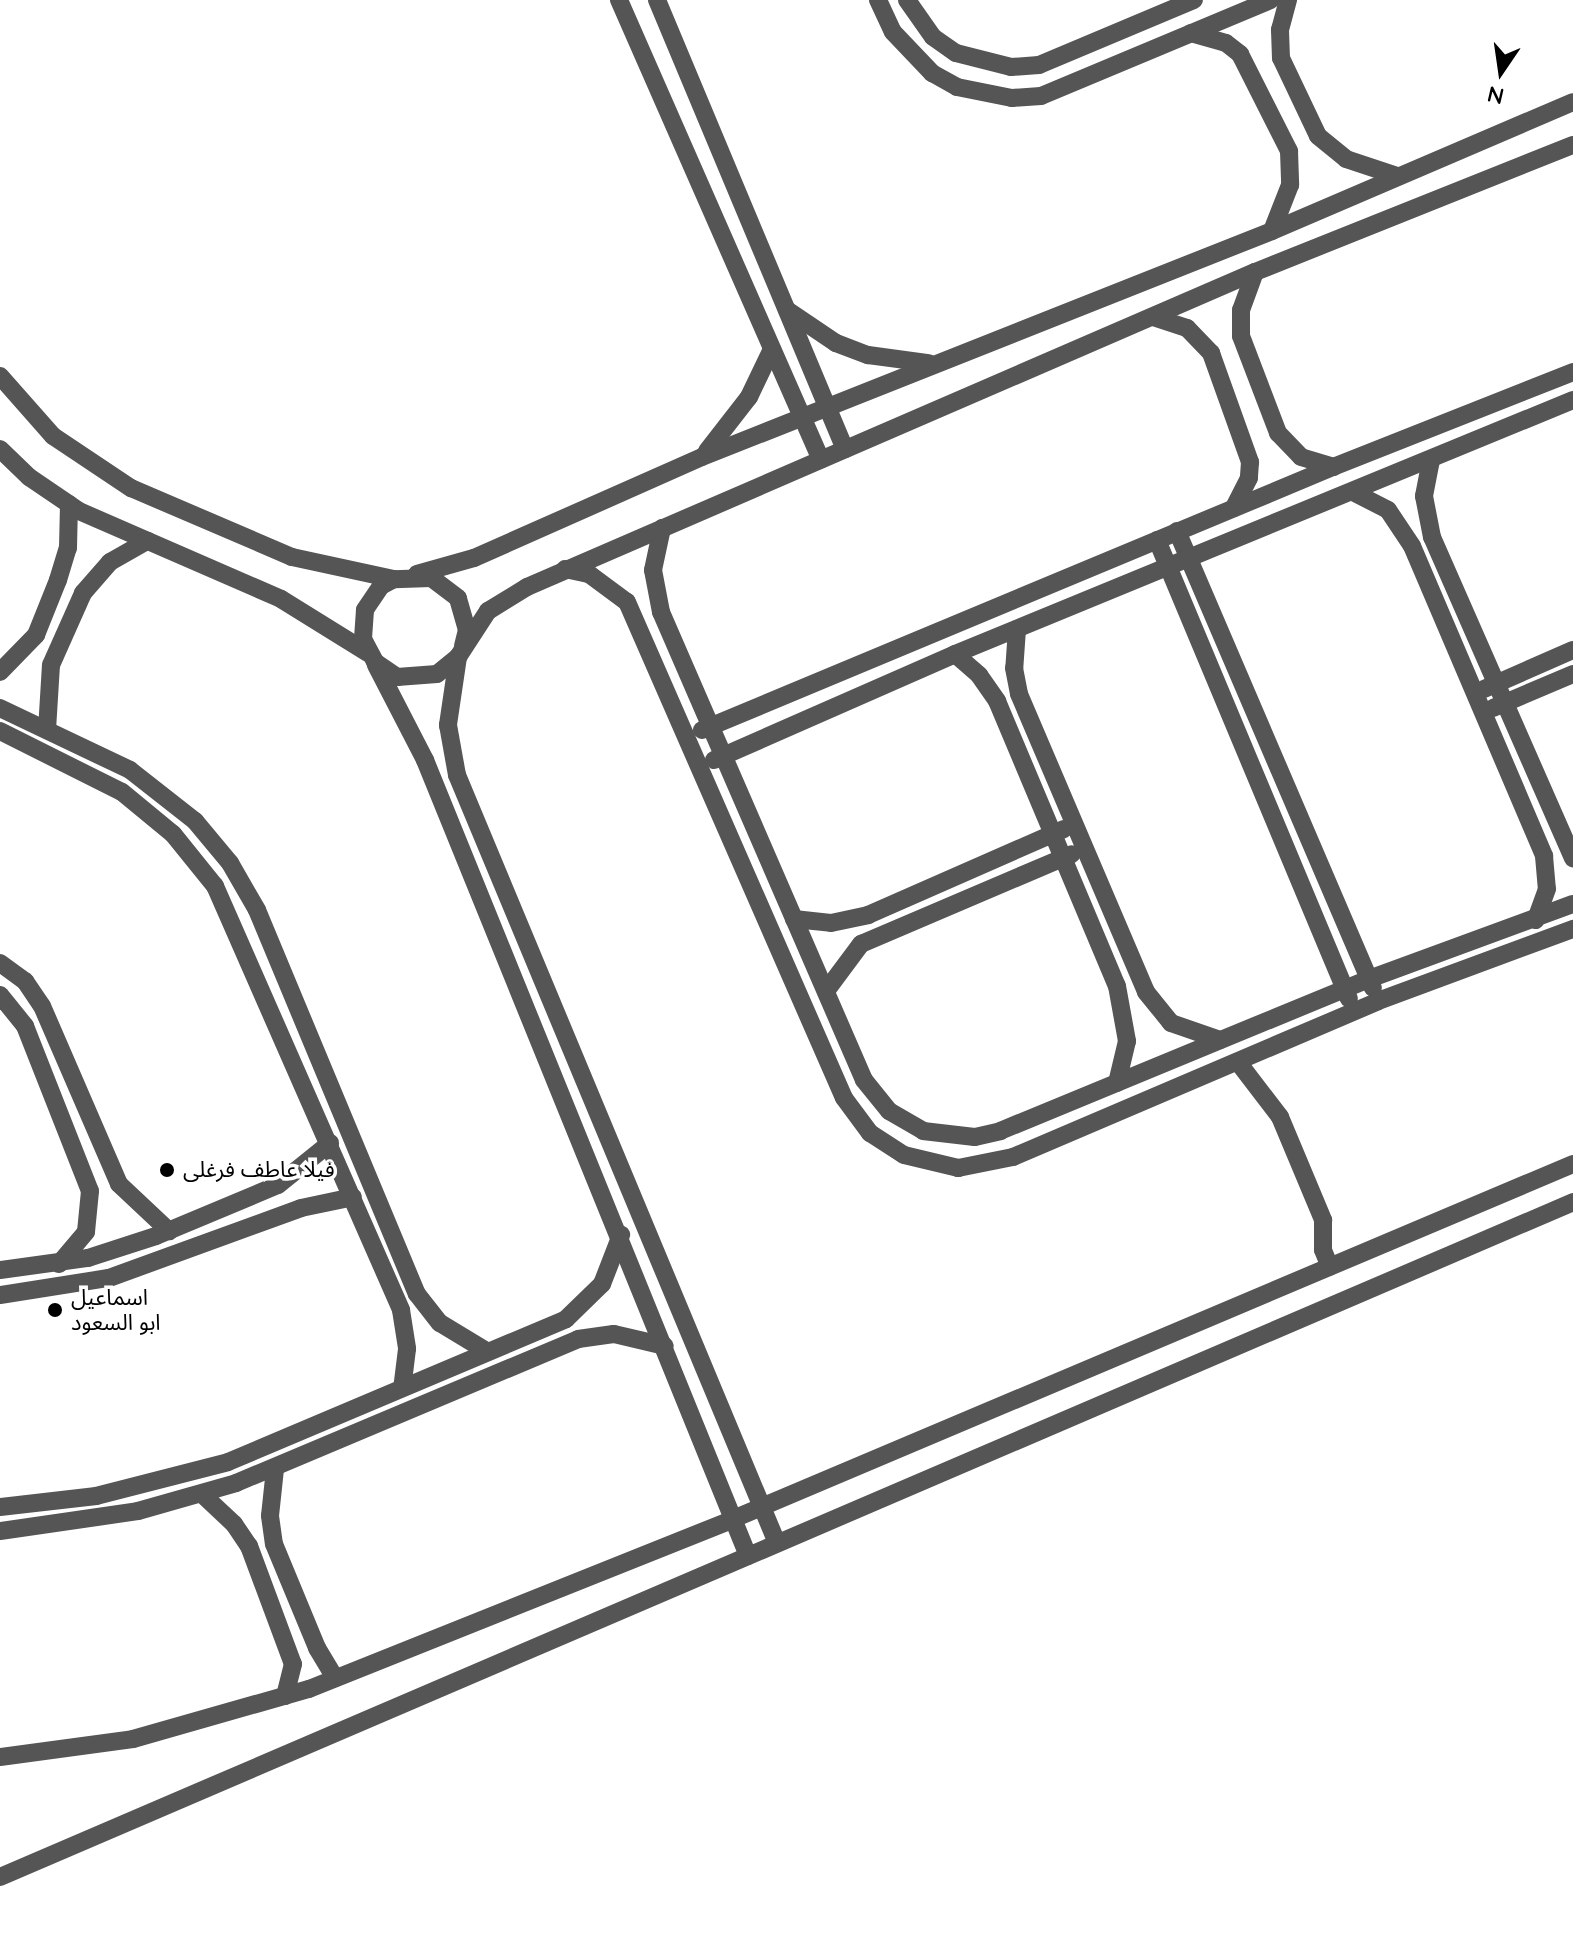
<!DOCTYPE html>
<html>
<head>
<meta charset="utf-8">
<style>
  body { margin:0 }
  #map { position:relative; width:1573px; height:1940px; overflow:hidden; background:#fff; font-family:Quicksand,"Noto Sans Arabic",sans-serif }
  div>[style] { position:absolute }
  .minor>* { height:18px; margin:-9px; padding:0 9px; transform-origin:9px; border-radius:9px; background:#555 }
  .dots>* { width:22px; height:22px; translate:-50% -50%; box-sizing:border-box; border:4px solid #fff; border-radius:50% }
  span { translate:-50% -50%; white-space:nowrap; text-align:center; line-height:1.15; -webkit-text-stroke:7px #fff; paint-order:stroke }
  .poi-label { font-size:22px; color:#000 }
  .left { translate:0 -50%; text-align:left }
  .north { position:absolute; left:1461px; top:32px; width:80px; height:80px; -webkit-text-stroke:6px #fff; paint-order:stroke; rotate:193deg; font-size:22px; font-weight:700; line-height:32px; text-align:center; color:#000 }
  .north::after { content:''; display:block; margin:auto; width:28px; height:36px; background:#000; clip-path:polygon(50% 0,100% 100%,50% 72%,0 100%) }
</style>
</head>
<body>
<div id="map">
  <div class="minor">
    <div style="left:619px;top:0;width:502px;rotate:66.29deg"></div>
    <div style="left:657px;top:0;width:487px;rotate:67.3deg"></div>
    <div style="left:878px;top:0;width:35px;rotate:65deg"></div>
    <div style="left:893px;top:32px;width:57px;rotate:46.4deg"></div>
    <div style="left:932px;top:73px;width:29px;rotate:29deg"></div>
    <div style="left:957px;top:87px;width:56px;rotate:11.3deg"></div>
    <div style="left:1012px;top:98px;width:29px;rotate:-4deg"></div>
    <div style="left:1041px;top:96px;width:249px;rotate:-22.7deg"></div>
    <div style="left:907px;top:0;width:45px;rotate:54.9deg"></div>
    <div style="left:933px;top:37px;width:28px;rotate:35deg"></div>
    <div style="left:956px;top:53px;width:57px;rotate:14.3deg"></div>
    <div style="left:1011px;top:67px;width:28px;rotate:-4deg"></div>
    <div style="left:1039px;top:65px;width:168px;rotate:-22.8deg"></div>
    <div style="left:1288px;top:0;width:31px;rotate:105deg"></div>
    <div style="left:1280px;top:30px;width:28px;rotate:88deg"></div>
    <div style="left:1281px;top:58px;width:86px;rotate:64.6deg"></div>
    <div style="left:1318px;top:136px;width:36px;rotate:39deg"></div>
    <div style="left:1346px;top:159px;width:54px;rotate:18.4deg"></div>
    <div style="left:1191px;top:33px;width:36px;rotate:16deg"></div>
    <div style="left:1226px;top:43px;width:18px;rotate:38deg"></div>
    <div style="left:1240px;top:54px;width:109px;rotate:63.2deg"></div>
    <div style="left:1289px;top:151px;width:34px;rotate:88deg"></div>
    <div style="left:1290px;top:185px;width:49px;rotate:111.4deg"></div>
    <div style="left:1255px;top:272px;width:40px;rotate:110.2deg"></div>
    <div style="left:1241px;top:310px;width:26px;rotate:90deg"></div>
    <div style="left:1241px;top:336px;width:104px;rotate:69.1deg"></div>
    <div style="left:1278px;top:433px;width:33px;rotate:46deg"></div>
    <div style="left:1301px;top:457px;width:34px;rotate:17deg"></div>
    <div style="left:787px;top:310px;width:59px;rotate:34deg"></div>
    <div style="left:836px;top:343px;width:34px;rotate:21deg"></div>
    <div style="left:868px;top:355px;width:61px;rotate:7.6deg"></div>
    <div style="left:1153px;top:317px;width:36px;rotate:18deg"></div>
    <div style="left:1187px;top:328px;width:35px;rotate:46deg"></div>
    <div style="left:1211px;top:353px;width:116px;rotate:70.3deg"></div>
    <div style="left:1250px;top:462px;width:16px;rotate:94deg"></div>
    <div style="left:1249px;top:478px;width:34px;rotate:117deg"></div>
    <div style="left:0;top:376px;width:80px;rotate:48.5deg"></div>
    <div style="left:53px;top:436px;width:94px;rotate:33.7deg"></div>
    <div style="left:131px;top:488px;width:175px;rotate:23.2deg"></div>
    <div style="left:292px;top:557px;width:104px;rotate:12.2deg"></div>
    <div style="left:0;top:449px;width:40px;rotate:44deg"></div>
    <div style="left:29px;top:477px;width:60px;rotate:34.2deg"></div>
    <div style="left:79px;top:511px;width:220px;rotate:23.5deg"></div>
    <div style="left:281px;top:599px;width:102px;rotate:31.8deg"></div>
    <div style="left:707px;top:451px;width:68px;rotate:-52.1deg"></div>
    <div style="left:749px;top:397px;width:53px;rotate:-64.4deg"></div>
    <div style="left:1431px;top:460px;width:37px;rotate:101deg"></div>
    <div style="left:1424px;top:496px;width:42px;rotate:79deg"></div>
    <div style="left:1432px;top:537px;width:351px;rotate:66.3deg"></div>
    <div style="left:1353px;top:492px;width:39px;rotate:27deg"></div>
    <div style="left:1388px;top:510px;width:43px;rotate:56.3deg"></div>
    <div style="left:1412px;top:546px;width:337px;rotate:66.9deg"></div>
    <div style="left:1544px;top:856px;width:33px;rotate:85deg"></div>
    <div style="left:1547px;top:889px;width:33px;rotate:110deg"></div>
    <div style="left:662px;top:528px;width:43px;rotate:102.1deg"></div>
    <div style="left:653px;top:570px;width:43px;rotate:79.2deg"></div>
    <div style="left:661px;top:612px;width:510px;rotate:66.55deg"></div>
    <div style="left:864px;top:1080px;width:40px;rotate:51deg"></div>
    <div style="left:889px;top:1111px;width:39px;rotate:30deg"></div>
    <div style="left:923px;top:1131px;width:52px;rotate:6.6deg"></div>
    <div style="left:975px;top:1137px;width:26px;rotate:-13deg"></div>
    <div style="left:1000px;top:1131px;width:399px;rotate:-22.4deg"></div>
    <div style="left:1369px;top:979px;width:217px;rotate:-20.2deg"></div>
    <div style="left:1177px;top:531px;width:497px;rotate:66.8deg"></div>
    <div style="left:1157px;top:540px;width:497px;rotate:67.3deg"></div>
    <div style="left:565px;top:569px;width:25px;rotate:12deg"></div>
    <div style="left:589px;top:574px;width:47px;rotate:36.4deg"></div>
    <div style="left:627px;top:602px;width:541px;rotate:66.37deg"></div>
    <div style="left:844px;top:1098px;width:44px;rotate:53.4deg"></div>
    <div style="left:870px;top:1133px;width:40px;rotate:32.9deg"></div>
    <div style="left:904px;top:1155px;width:56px;rotate:13.5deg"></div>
    <div style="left:958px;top:1168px;width:56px;rotate:-11.3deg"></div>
    <div style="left:1013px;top:1157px;width:397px;rotate:-23.1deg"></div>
    <div style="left:1378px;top:1001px;width:208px;rotate:-20.3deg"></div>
    <div style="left:417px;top:574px;width:59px;rotate:-15.7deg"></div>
    <div style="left:474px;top:558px;width:249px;rotate:-23.9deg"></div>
    <div style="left:702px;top:457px;width:613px;rotate:-21.63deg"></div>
    <div style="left:1272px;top:231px;width:327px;rotate:-23.2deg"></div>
    <div style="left:1017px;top:629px;width:39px;rotate:94deg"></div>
    <div style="left:1014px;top:668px;width:26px;rotate:79deg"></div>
    <div style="left:1019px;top:694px;width:324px;rotate:66.9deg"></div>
    <div style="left:1146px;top:992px;width:40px;rotate:51deg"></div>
    <div style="left:1171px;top:1023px;width:52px;rotate:19.1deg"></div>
    <div style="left:463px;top:646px;width:16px;rotate:-76deg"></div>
    <div style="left:467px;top:630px;width:33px;rotate:-106deg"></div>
    <div style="left:458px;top:598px;width:34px;rotate:-143deg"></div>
    <div style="left:431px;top:578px;width:37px;rotate:178deg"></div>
    <div style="left:394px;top:579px;width:15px;rotate:152deg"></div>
    <div style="left:381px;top:586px;width:29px;rotate:124deg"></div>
    <div style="left:365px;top:610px;width:29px;rotate:94deg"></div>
    <div style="left:363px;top:639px;width:26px;rotate:62deg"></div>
    <div style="left:375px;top:662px;width:27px;rotate:34deg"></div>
    <div style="left:397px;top:677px;width:40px;rotate:-4.3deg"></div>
    <div style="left:437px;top:674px;width:27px;rotate:-39deg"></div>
    <div style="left:458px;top:657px;width:55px;rotate:-56.9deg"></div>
    <div style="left:488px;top:611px;width:46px;rotate:-31.6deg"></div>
    <div style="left:527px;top:587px;width:793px;rotate:-23.4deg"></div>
    <div style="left:1255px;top:272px;width:342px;rotate:-21.8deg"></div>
    <div style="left:955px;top:654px;width:32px;rotate:41deg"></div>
    <div style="left:979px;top:675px;width:32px;rotate:55deg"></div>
    <div style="left:997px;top:701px;width:309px;rotate:67.2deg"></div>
    <div style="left:1117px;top:986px;width:56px;rotate:79.7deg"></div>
    <div style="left:1127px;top:1041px;width:43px;rotate:103.4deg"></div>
    <div style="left:458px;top:657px;width:69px;rotate:98.4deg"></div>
    <div style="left:448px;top:725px;width:51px;rotate:79.8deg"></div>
    <div style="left:457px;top:775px;width:832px;rotate:67.38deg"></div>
    <div style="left:376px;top:665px;width:107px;rotate:62.7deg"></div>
    <div style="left:425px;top:760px;width:859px;rotate:67.91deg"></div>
    <div style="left:0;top:672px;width:52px;rotate:-45.8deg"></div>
    <div style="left:36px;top:635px;width:59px;rotate:-68.2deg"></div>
    <div style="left:58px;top:580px;width:34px;rotate:-73deg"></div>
    <div style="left:68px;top:548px;width:44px;rotate:-88.7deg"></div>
    <div style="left:1484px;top:689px;width:97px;rotate:-23.7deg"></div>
    <div style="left:0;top:708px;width:144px;rotate:25.5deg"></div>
    <div style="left:130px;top:770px;width:83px;rotate:38.1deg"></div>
    <div style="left:195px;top:821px;width:55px;rotate:50.2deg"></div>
    <div style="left:230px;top:863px;width:54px;rotate:60.1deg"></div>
    <div style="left:257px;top:910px;width:416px;rotate:67.4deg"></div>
    <div style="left:417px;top:1294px;width:37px;rotate:52deg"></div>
    <div style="left:440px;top:1323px;width:56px;rotate:31.1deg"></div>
    <div style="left:1493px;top:708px;width:87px;rotate:-23deg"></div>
    <div style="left:47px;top:730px;width:65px;rotate:-86.5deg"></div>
    <div style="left:51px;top:665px;width:79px;rotate:-66deg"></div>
    <div style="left:83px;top:593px;width:41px;rotate:-48.9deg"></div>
    <div style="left:110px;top:562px;width:43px;rotate:-29.6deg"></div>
    <div style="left:702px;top:730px;width:684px;rotate:-22.63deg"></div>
    <div style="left:1333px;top:467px;width:258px;rotate:-21.6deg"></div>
    <div style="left:0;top:731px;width:136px;rotate:26.6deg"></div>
    <div style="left:122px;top:792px;width:66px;rotate:39.5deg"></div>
    <div style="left:173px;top:834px;width:67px;rotate:51.1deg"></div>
    <div style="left:215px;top:886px;width:463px;rotate:66.3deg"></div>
    <div style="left:401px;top:1310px;width:39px;rotate:81deg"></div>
    <div style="left:407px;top:1349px;width:39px;rotate:97deg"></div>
    <div style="left:714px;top:760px;width:263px;rotate:-23.7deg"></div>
    <div style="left:955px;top:654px;width:668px;rotate:-22.34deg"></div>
    <div style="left:794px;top:919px;width:37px;rotate:6deg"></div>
    <div style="left:831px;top:923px;width:38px;rotate:-12deg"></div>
    <div style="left:868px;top:915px;width:214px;rotate:-23.7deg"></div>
    <div style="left:0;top:963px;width:31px;rotate:36deg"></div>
    <div style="left:25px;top:981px;width:30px;rotate:56deg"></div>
    <div style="left:42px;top:1006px;width:194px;rotate:66.6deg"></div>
    <div style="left:119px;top:1184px;width:69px;rotate:43.2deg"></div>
    <div style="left:826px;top:991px;width:59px;rotate:-53.3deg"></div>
    <div style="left:861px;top:944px;width:229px;rotate:-23.1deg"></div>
    <div style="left:0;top:995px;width:40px;rotate:51deg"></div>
    <div style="left:25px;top:1026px;width:177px;rotate:68.5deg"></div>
    <div style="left:90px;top:1191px;width:41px;rotate:95.6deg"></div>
    <div style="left:86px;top:1232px;width:42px;rotate:130.2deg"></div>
    <div style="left:1238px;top:1062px;width:69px;rotate:52.6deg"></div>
    <div style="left:1280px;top:1117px;width:112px;rotate:67.3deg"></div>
    <div style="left:1323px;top:1220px;width:30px;rotate:90deg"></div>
    <div style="left:1323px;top:1250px;width:18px;rotate:68deg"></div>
    <div style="left:0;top:1270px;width:89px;rotate:-7.8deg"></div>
    <div style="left:88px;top:1258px;width:71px;rotate:-17.9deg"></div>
    <div style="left:156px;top:1236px;width:132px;rotate:-22.7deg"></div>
    <div style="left:278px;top:1185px;width:67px;rotate:-38.9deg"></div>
    <div style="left:0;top:1295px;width:110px;rotate:-8.9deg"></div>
    <div style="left:109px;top:1278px;width:204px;rotate:-20deg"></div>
    <div style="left:301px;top:1208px;width:53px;rotate:-11.9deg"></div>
    <div style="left:275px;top:1469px;width:47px;rotate:96.1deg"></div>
    <div style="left:270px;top:1516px;width:28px;rotate:82deg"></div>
    <div style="left:274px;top:1544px;width:113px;rotate:67.5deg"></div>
    <div style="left:317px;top:1648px;width:35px;rotate:59deg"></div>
    <div style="left:202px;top:1494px;width:44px;rotate:43.2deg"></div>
    <div style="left:234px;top:1524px;width:27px;rotate:56deg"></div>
    <div style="left:249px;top:1546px;width:126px;rotate:69.6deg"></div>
    <div style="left:293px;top:1664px;width:33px;rotate:104deg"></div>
    <div style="left:0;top:1507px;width:97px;rotate:-6.5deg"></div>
    <div style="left:96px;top:1496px;width:136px;rotate:-14.4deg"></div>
    <div style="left:228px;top:1462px;width:367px;rotate:-22.9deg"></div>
    <div style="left:566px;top:1319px;width:50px;rotate:-44.2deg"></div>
    <div style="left:602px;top:1284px;width:53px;rotate:-68.8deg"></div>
    <div style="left:0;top:1531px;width:139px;rotate:-8.2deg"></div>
    <div style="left:138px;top:1511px;width:102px;rotate:-15.9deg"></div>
    <div style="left:236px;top:1483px;width:371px;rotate:-22.8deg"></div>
    <div style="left:578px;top:1339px;width:36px;rotate:-8deg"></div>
    <div style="left:614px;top:1334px;width:52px;rotate:13.2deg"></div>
    <div style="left:0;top:1757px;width:134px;rotate:-7.7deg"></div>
    <div style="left:133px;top:1739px;width:183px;rotate:-15.9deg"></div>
    <div style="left:309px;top:1689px;width:457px;rotate:-21.8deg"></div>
    <div style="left:733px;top:1519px;width:912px;rotate:-22.91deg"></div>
    <div style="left:0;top:1877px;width:1712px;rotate:-23.22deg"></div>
  </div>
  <div class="dots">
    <div style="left:167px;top:1170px;background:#000"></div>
    <div style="left:55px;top:1310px;background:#000"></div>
  </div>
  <div class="poi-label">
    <span class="left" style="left:183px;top:1170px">فيلا عاطف فرغلى</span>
    <span class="left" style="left:71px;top:1310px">اسماعيل<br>ابو السعود</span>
  </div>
  <div class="north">N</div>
</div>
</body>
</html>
